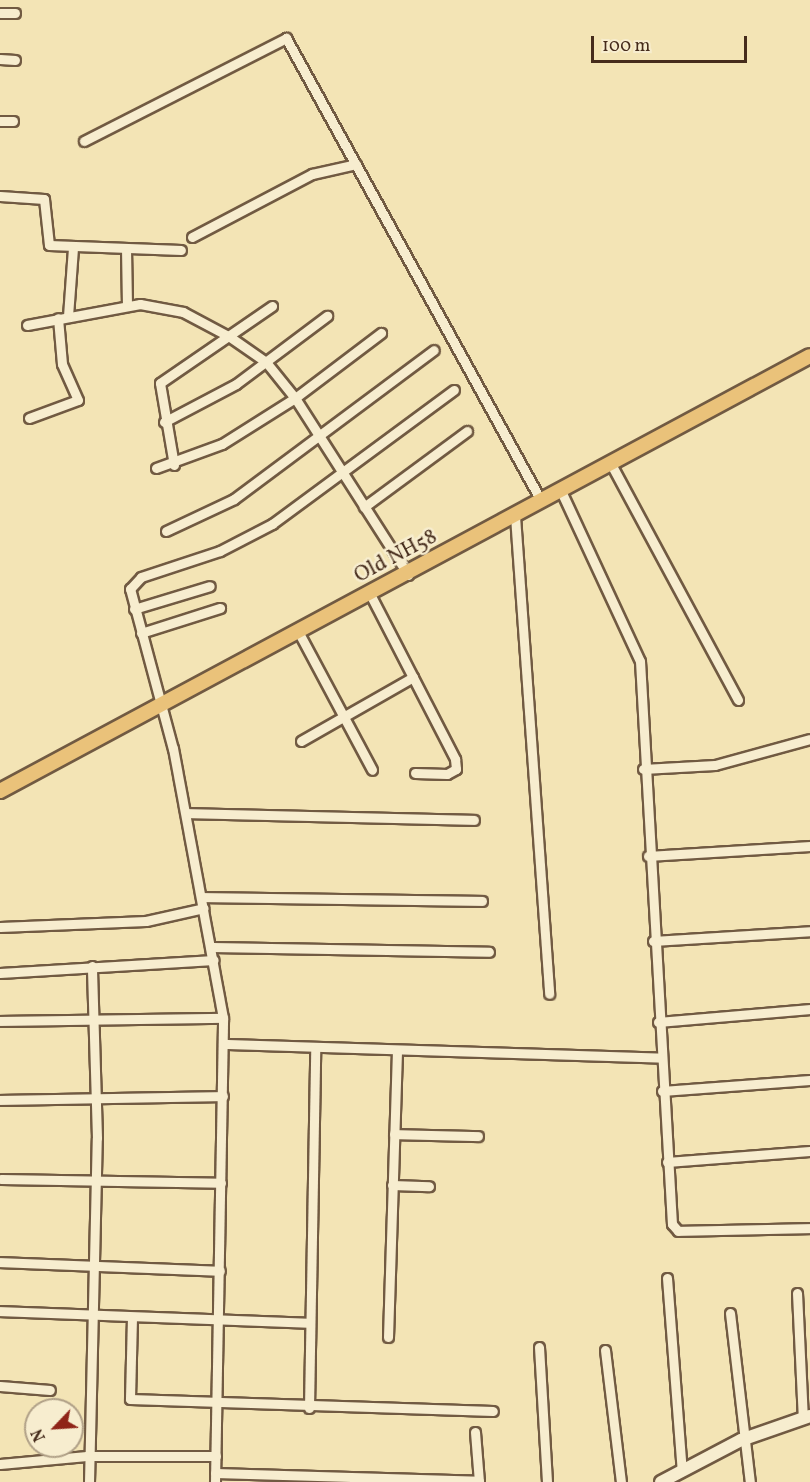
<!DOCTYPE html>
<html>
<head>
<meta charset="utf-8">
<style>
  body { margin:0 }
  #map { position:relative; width:810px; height:1482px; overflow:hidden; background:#f3e4b5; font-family:Vollkorn,serif }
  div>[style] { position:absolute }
  .roads { filter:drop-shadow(2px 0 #715a42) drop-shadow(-2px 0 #715a42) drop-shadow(0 2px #715a42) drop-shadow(0 -2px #715a42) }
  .street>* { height:9px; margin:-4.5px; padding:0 4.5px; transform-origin:4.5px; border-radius:4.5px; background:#f7edcf }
  .secondary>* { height:12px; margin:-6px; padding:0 6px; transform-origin:6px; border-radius:6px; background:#f7edcf }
  .primary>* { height:14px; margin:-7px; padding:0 7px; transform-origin:7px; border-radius:7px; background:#eac27a }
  span { translate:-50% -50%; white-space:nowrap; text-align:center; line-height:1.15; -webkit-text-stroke:5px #f7edcf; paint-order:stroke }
  .street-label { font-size:21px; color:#462c1c }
  .north { position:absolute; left:24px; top:1398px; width:60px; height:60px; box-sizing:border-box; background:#f7edcf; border:2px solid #b0a087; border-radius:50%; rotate:245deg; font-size:16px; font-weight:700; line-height:24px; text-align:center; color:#462c1c }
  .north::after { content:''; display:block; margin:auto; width:21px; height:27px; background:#8f2418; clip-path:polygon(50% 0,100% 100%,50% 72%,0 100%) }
  .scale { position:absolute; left:591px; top:36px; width:156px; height:27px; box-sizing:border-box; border:3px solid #462c1c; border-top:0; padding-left:8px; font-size:18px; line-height:21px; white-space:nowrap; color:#462c1c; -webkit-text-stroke:4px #f7edcf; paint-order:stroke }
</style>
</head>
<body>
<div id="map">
  <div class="roads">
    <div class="street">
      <div style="left:0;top:13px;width:15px"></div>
      <div style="left:0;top:59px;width:15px;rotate:4deg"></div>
      <div style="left:0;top:121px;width:13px"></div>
      <div style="left:84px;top:141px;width:227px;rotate:-27deg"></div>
      <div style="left:286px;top:38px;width:522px;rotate:61.13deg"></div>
      <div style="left:0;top:196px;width:44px;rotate:3.9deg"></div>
      <div style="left:44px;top:199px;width:46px;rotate:83.8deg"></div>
      <div style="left:49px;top:245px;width:132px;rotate:2.2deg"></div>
      <div style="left:192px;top:237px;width:136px;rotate:-27.7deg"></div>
      <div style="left:312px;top:174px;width:45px;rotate:-12.8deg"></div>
      <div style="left:126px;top:248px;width:56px;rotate:89deg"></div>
      <div style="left:68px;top:316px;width:68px;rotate:-85.8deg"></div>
      <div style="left:27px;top:325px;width:115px;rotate:-10.5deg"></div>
      <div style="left:140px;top:304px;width:44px;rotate:10.5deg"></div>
      <div style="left:183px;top:312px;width:53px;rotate:28deg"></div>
      <div style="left:230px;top:337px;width:44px;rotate:34.8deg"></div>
      <div style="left:266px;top:362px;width:46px;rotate:51.1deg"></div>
      <div style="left:295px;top:398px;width:210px;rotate:57.4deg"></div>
      <div style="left:29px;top:418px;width:52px;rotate:-20.2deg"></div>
      <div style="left:78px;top:400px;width:39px;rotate:-114deg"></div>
      <div style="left:62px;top:364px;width:46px;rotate:-95deg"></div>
      <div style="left:164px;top:422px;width:81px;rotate:-27.8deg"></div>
      <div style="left:236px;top:384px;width:114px;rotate:-36.8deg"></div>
      <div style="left:611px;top:464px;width:268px;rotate:61.7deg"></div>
      <div style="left:174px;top:465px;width:83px;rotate:-99.7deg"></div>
      <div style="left:160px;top:383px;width:136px;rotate:-34.5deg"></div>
      <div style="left:156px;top:468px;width:70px;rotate:-20deg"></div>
      <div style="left:222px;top:444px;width:86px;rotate:-32.2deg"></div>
      <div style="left:295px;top:398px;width:108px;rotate:-37.1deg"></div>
      <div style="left:561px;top:491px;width:187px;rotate:65.1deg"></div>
      <div style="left:640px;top:661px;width:564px;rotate:86.75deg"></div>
      <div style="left:672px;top:1224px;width:9px;rotate:49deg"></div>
      <div style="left:678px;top:1231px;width:132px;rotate:-1.3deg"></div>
      <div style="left:364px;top:507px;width:128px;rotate:-36.4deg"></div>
      <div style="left:515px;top:516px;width:479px;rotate:85.9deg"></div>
      <div style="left:166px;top:531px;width:75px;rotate:-25.2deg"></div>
      <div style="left:234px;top:499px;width:249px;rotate:-36.7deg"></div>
      <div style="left:370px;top:594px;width:186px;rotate:62.7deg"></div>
      <div style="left:455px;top:759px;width:10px;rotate:84deg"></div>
      <div style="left:456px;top:769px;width:10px;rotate:151deg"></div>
      <div style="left:447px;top:774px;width:32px;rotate:-178deg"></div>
      <div style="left:134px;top:609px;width:79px;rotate:-16.8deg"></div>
      <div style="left:141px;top:633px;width:83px;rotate:-17.6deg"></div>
      <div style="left:299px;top:633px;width:155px;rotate:61.9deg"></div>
      <div style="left:301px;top:741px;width:129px;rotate:-29.7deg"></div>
      <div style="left:643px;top:769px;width:72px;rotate:-3.2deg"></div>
      <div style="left:715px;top:765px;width:98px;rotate:-15.3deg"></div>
      <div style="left:187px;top:813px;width:287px;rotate:1.4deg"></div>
      <div style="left:648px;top:856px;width:162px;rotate:-3.5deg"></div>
      <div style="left:202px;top:897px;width:280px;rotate:0.8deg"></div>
      <div style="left:0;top:927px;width:146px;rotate:-2.4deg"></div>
      <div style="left:146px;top:921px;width:59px;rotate:-12.6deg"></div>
      <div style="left:653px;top:941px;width:157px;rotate:-3.6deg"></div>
      <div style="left:212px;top:947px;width:277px;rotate:1deg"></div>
      <div style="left:0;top:973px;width:214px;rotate:-3.5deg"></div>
      <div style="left:0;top:1021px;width:223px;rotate:-0.8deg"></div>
      <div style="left:658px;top:1022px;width:153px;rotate:-4.9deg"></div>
      <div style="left:224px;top:1044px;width:436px;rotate:1.8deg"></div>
      <div style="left:662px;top:1091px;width:148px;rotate:-4.3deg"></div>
      <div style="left:0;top:1100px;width:223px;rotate:-1deg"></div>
      <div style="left:394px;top:1134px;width:84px;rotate:1.4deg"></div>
      <div style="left:667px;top:1162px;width:143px;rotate:-4.4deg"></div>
      <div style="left:1px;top:1179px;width:220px;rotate:1deg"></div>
      <div style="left:392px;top:1185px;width:37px;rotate:2deg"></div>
      <div style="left:0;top:1262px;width:220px;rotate:2.3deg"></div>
      <div style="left:667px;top:1278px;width:194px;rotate:85.6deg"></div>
      <div style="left:797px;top:1293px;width:125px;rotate:87.3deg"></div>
      <div style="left:0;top:1311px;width:310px;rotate:2.2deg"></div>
      <div style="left:730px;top:1313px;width:170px;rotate:83.3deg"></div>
      <div style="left:132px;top:1317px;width:82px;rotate:91.4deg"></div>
      <div style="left:130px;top:1399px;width:363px;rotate:1.9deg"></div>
      <div style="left:388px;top:1337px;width:287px;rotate:-88.2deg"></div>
      <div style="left:539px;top:1347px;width:135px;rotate:86.6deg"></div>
      <div style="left:605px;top:1350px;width:133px;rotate:83.1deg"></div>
      <div style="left:0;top:1386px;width:50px;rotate:4.6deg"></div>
      <div style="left:309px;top:1408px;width:361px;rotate:-89deg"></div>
      <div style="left:475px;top:1432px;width:50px;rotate:85.4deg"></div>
      <div style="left:0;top:1464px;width:87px;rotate:-5.3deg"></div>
      <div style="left:87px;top:1456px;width:129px"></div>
      <div style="left:215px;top:1473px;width:264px;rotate:1.7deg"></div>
      <div style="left:89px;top:1482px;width:344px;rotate:-88.7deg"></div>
      <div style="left:97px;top:1138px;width:172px;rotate:-91.7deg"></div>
      <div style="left:215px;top:1482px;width:464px;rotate:-89deg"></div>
      <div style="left:223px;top:1018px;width:274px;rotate:-100.5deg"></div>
      <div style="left:173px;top:749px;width:166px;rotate:-105deg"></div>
      <div style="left:130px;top:589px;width:16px;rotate:-47deg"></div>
      <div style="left:141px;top:577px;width:83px;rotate:-18.2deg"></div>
      <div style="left:220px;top:551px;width:59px;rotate:-27.4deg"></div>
      <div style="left:272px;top:524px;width:226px;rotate:-36.4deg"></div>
    </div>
    <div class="secondary">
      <div style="left:661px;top:1482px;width:90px;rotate:-27.7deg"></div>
      <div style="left:741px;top:1440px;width:73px;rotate:-19.2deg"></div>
    </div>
    <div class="primary">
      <div style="left:0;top:791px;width:919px;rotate:-28.24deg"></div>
    </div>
  </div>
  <div class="street-label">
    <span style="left:396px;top:557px;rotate:-28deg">Old NH58</span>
  </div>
  <div class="north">N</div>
  <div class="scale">100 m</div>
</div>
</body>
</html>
